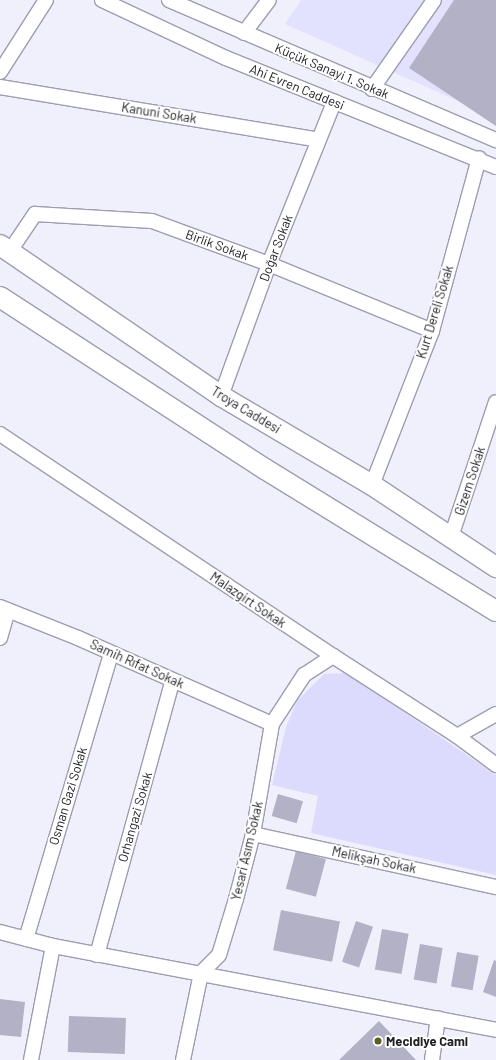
<!DOCTYPE html>
<html>
<head>
<meta charset="utf-8">
<style>
  body { margin:0 }
  #map { position:relative; width:496px; height:1060px; overflow:hidden; background:#f0f0fd; font-family:Barlow,sans-serif }
  div>[style] { position:absolute }
  .built>* { inset:0; background:#e3e2fe }
  .green>* { inset:0; background:#dcdafd }
  .building>* { inset:0; background:#b2b1c5; transform-origin:0 0 }
  .roads { filter:drop-shadow(1px 0 #9e9db0) drop-shadow(-1px 0 #9e9db0) drop-shadow(0 1px #9e9db0) drop-shadow(0 -1px #9e9db0) }
  .minor>* { height:14px; margin:-7px; padding:0 7px; transform-origin:7px; border-radius:7px; background:#fff }
  .secondary>* { height:20px; margin:-10px; padding:0 10px; transform-origin:10px; border-radius:10px; background:#fff }
  .dots>* { width:11px; height:11px; translate:-50% -50%; box-sizing:border-box; border:2px solid #fff; border-radius:50% }
  span { translate:-50% -50%; white-space:nowrap; text-align:center; line-height:1.15; -webkit-text-stroke:4px #fff; paint-order:stroke }
  .street-label { font-size:13px; color:#202027 }
  .poi-label { font-size:13px; color:#202027; font-weight:700 }
  .left { translate:0 -50%; text-align:left }
</style>
</head>
<body>
<div id="map">
  <div class="built">
    <div style="clip-path:polygon(301px 0,496px 0,496px 118px,285px 24px)"></div>
  </div>
  <div class="green">
    <div style="clip-path:polygon(347px 673px,496px 775px,496px 875px,311px 833px,318px 796px,272px 785px,286px 727px,297px 701px,324px 674px)"></div>
  </div>
  <div class="building">
    <div style="clip-path:polygon(454px 0,496px 0,496px 126px,409px 68px)"></div>
    <div style="left:278px;top:794px;width:26px;height:23px;rotate:16deg"></div>
    <div style="left:296px;top:851px;width:31px;height:39px;rotate:15deg"></div>
    <div style="left:281px;top:910px;width:60px;height:41px;rotate:11deg"></div>
    <div style="left:356px;top:921px;width:18px;height:43px;rotate:19deg"></div>
    <div style="left:382px;top:929px;width:27px;height:41px;rotate:10deg"></div>
    <div style="left:420px;top:944px;width:23px;height:36px;rotate:10deg"></div>
    <div style="left:457px;top:952px;width:22px;height:35px;rotate:10deg"></div>
    <div style="clip-path:polygon(494px 960px,496px 961px,496px 997px,483px 992px)"></div>
    <div style="clip-path:polygon(0 999px,25px 1002px,21px 1037px,0 1035px)"></div>
    <div style="left:69px;top:1016px;width:57px;height:36px;rotate:2deg"></div>
    <div style="clip-path:polygon(379px 1021px,416px 1060px,339px 1060px)"></div>
  </div>
  <div class="roads">
    <div class="minor">
      <div style="left:102px;top:0;width:137px;rotate:25.1deg"></div>
      <div style="left:226px;top:58px;width:291px;rotate:22deg"></div>
      <div style="left:169px;top:0;width:356px;rotate:23.2deg"></div>
      <div style="left:244px;top:33px;width:41px;rotate:-52.9deg"></div>
      <div style="left:0;top:72px;width:85px;rotate:-57.4deg"></div>
      <div style="left:0;top:87px;width:323px;rotate:9.4deg"></div>
      <div style="left:372px;top:89px;width:108px;rotate:-55.1deg"></div>
      <div style="left:10px;top:251px;width:45px;rotate:-56deg"></div>
      <div style="left:35px;top:214px;width:117px;rotate:3.4deg"></div>
      <div style="left:152px;top:221px;width:125px;rotate:20.2deg"></div>
      <div style="left:269px;top:264px;width:176px;rotate:22.3deg"></div>
      <div style="left:221px;top:396px;width:140px;rotate:-70deg"></div>
      <div style="left:269px;top:264px;width:175px;rotate:-68.1deg"></div>
      <div style="left:0;top:434px;width:400px;rotate:33.7deg"></div>
      <div style="left:333px;top:656px;width:148px;rotate:32.8deg"></div>
      <div style="left:457px;top:736px;width:49px;rotate:36.6deg"></div>
      <div style="left:372px;top:485px;width:165px;rotate:-68.7deg"></div>
      <div style="left:432px;top:331px;width:179px;rotate:-74.8deg"></div>
      <div style="left:451px;top:537px;width:142px;rotate:-71.6deg"></div>
      <div style="left:0;top:607px;width:84px;rotate:21.7deg"></div>
      <div style="left:78px;top:638px;width:212px;rotate:23.9deg"></div>
      <div style="left:0;top:638px;width:29px;rotate:-74deg"></div>
      <div style="left:457px;top:736px;width:45px;rotate:-29.4deg"></div>
      <div style="left:253px;top:834px;width:249px;rotate:12.3deg"></div>
      <div style="left:0;top:932px;width:55px;rotate:14.8deg"></div>
      <div style="left:53px;top:946px;width:451px;rotate:10.7deg"></div>
      <div style="left:26px;top:939px;width:298px;rotate:-73.4deg"></div>
      <div style="left:97px;top:955px;width:285px;rotate:-74.6deg"></div>
      <div style="left:31px;top:1060px;width:116px;rotate:-79.1deg"></div>
      <div style="left:183px;top:1060px;width:89px;rotate:-78.3deg"></div>
      <div style="left:201px;top:973px;width:25px;rotate:-45deg"></div>
      <div style="left:219px;top:955px;width:59px;rotate:-73.1deg"></div>
      <div style="left:236px;top:899px;width:67px;rotate:-75.3deg"></div>
      <div style="left:253px;top:834px;width:112px;rotate:-80.2deg"></div>
      <div style="left:272px;top:724px;width:59px;rotate:-56.9deg"></div>
      <div style="left:304px;top:675px;width:35px;rotate:-33deg"></div>
      <div style="left:432px;top:1060px;width:42px;rotate:-81.9deg"></div>
    </div>
    <div class="secondary">
      <div style="left:0;top:245px;width:268px;rotate:34.3deg"></div>
      <div style="left:221px;top:396px;width:175px;rotate:30.5deg"></div>
      <div style="left:372px;top:485px;width:149px;rotate:33.5deg"></div>
      <div style="left:0;top:297px;width:316px;rotate:33deg"></div>
      <div style="left:265px;top:469px;width:271px;rotate:31.6deg"></div>
    </div>
  </div>
  <div class="dots">
    <div style="left:378px;top:1041px;background:#5f5e2b"></div>
  </div>
  <div class="street-label">
    <span style="left:332px;top:71px;rotate:23deg">Küçük Sanayi 1. Sokak</span>
    <span style="left:297px;top:87px;rotate:22deg">Ahi Evren Caddesi</span>
    <span style="left:159px;top:113px;rotate:9deg">Kanuni Sokak</span>
    <span style="left:217px;top:245px;rotate:20deg">Birlik Sokak</span>
    <span style="left:276px;top:248px;rotate:-69deg">Doğar Sokak</span>
    <span style="left:435px;top:312px;rotate:-73deg">Kurt Dereli Sokak</span>
    <span style="left:246px;top:410px;rotate:31deg">Troya Caddesi</span>
    <span style="left:470px;top:481px;rotate:-72deg">Gizem Sokak</span>
    <span style="left:248px;top:600px;rotate:34deg">Malazgirt Sokak</span>
    <span style="left:137px;top:664px;rotate:24deg">Samih Rıfat Sokak</span>
    <span style="left:68px;top:796px;rotate:-73deg">Osman Gazi Sokak</span>
    <span style="left:135px;top:817px;rotate:-74deg">Orhangazi Sokak</span>
    <span style="left:247px;top:851px;rotate:-77deg">Yesari Asım Sokak</span>
    <span style="left:374px;top:860px;rotate:12deg">Melikşah Sokak</span>
  </div>
  <div class="poi-label">
    <span class="left" style="left:386px;top:1041px">Mecidiye Cami</span>
  </div>
</div>
</body>
</html>
